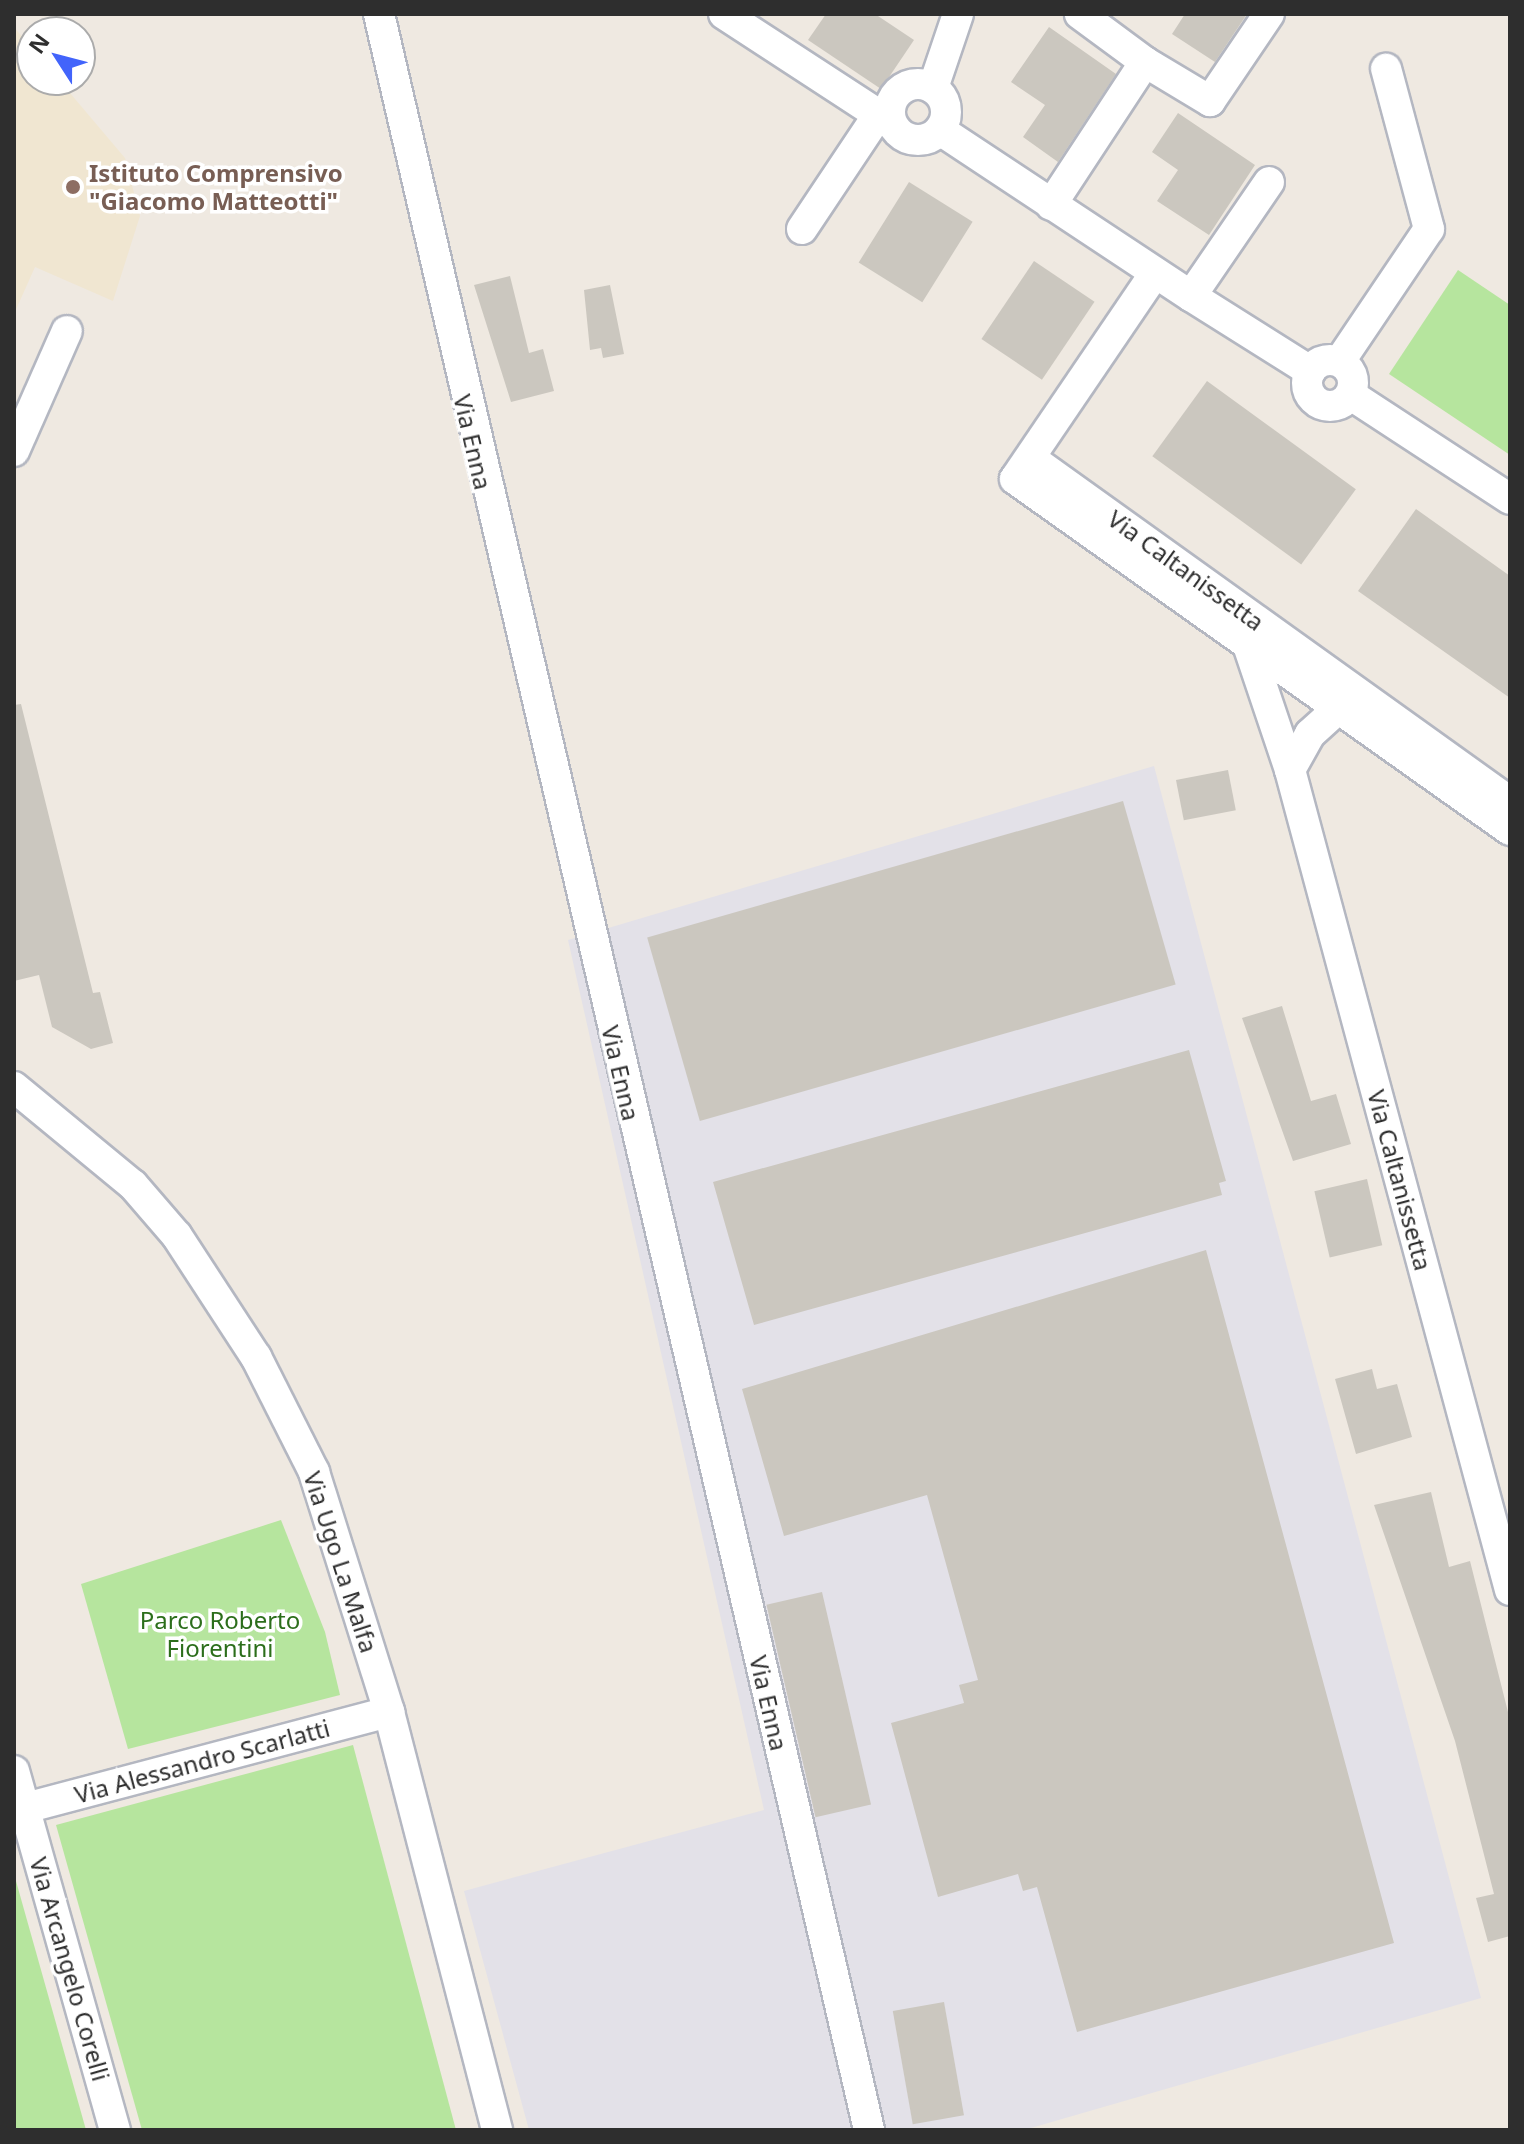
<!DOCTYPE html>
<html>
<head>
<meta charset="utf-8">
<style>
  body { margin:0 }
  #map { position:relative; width:1524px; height:2144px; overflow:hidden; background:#efe9e1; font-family:"Noto Sans",sans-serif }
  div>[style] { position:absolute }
  .industrial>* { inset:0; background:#e3e1e8 }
  .education>* { inset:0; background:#f0e6d1 }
  .green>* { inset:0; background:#b6e59e }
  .building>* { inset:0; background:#cbc7bf; transform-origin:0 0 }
  .roads { filter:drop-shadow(2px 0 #b4b7c1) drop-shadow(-2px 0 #b4b7c1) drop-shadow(0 2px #b4b7c1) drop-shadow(0 -2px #b4b7c1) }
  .street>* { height:30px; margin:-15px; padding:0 15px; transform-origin:15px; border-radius:15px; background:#fff }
  .street>.ring { margin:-15px; padding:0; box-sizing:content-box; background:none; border:30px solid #fff; border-radius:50% }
  .dots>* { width:22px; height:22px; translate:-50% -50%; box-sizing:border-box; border:4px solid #fff; border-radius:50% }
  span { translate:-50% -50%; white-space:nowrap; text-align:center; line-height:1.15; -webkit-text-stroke:7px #fff; paint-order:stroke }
  .education-label { font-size:24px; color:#785e54; font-weight:700 }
  .left { translate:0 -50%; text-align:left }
  .street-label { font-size:24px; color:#2e2e2e }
  .park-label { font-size:24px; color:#2c6e1b }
  .frame { position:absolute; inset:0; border:16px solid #2e2e2e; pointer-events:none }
  .north { position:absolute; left:16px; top:16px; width:80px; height:80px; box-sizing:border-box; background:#fff; border:2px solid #ababab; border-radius:50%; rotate:306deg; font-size:22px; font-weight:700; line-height:32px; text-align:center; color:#2e2e2e }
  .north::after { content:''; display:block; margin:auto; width:28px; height:36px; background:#4264fb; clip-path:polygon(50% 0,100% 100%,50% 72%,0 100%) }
</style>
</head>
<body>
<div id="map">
  <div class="industrial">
    <div style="clip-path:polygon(1154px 766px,1481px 1998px,1024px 2130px,529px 2130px,464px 1891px,764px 1810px,568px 940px)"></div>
  </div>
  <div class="education">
    <div style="clip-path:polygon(14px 27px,32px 49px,32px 80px,59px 80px,125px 158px,140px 216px,113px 301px,35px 267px,14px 314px)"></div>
  </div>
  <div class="green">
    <div style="clip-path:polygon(1458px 270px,1510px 305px,1510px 455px,1389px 374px)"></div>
    <div style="clip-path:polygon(281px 1520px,325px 1632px,340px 1695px,128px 1749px,81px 1584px)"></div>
    <div style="clip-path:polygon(353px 1745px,456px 2130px,142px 2130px,56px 1825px)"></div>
    <div style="clip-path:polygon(14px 1874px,86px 2130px,14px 2130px)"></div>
  </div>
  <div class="building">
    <div style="clip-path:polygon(826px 14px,875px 14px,914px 40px,881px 89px,808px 40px)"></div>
    <div style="clip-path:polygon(1185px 14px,1247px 14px,1215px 62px,1172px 34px)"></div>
    <div style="clip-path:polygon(1049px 27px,1116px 74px,1058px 162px,1023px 137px,1045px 105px,1011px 82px)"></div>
    <div style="clip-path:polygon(1178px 113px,1255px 165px,1209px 235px,1157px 201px,1178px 170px,1152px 152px)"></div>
    <div style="left:909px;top:182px;width:75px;height:95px;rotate:32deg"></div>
    <div style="left:1034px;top:261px;width:73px;height:94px;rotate:34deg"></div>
    <div style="clip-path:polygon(510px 276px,529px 353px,543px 349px,554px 391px,511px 402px,474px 285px)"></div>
    <div style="clip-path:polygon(610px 285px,624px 354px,603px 358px,601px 348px,590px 350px,584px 290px)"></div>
    <div style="left:1207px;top:381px;width:184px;height:93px;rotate:36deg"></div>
    <div style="clip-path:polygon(1416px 509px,1510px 576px,1510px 698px,1358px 591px)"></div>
    <div style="clip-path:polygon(21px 704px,93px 993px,100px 992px,113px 1043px,91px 1049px,52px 1027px,39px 975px,14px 981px,14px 705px)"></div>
    <div style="left:1228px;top:770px;width:41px;height:53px;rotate:79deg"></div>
    <div style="left:1123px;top:801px;width:191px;height:495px;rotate:74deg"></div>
    <div style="clip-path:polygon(1282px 1006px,1311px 1101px,1336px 1094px,1351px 1144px,1293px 1161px,1242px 1018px)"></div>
    <div style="clip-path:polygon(1189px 1050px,1226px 1181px,1219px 1183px,1222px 1195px,754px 1325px,713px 1182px)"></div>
    <div style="left:1367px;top:1179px;width:68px;height:54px;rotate:77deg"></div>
    <div style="clip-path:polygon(1206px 1250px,1394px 1943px,1077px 2032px,1037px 1887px,1023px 1891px,1018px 1874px,938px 1897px,891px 1723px,964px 1703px,959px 1685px,978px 1680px,927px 1495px,784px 1536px,742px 1389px)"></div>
    <div style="clip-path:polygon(1372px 1369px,1377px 1389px,1397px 1384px,1412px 1437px,1356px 1454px,1335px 1379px)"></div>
    <div style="clip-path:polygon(1431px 1492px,1449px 1567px,1470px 1561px,1510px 1720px,1510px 1936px,1488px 1942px,1476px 1898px,1494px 1894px,1455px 1741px,1374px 1505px)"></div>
    <div style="left:822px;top:1592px;width:218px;height:57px;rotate:77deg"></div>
    <div style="left:944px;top:2002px;width:115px;height:52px;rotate:80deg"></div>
  </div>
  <div class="roads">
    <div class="street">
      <div style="left:379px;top:14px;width:2172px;rotate:76.96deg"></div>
      <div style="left:724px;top:14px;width:199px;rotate:33.1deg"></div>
      <div style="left:1145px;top:62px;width:76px;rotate:31deg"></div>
      <div style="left:1210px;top:101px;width:105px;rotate:-55.9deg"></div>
      <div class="ring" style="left:890px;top:84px;width:26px;height:26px"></div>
      <div style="left:933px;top:88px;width:78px;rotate:-71.3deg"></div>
      <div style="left:940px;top:130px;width:301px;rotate:33.5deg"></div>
      <div style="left:1191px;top:296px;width:138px;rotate:-55.6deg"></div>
      <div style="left:1051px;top:205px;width:171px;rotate:-56.7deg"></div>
      <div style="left:1145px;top:62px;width:81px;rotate:-143.6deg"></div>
      <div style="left:802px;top:229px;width:137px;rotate:-56.3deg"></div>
      <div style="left:1155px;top:273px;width:249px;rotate:124.2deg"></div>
      <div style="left:1015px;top:479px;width:607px;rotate:35.34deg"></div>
      <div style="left:1191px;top:296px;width:141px;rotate:32.2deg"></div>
      <div class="ring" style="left:1307px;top:360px;width:16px;height:16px"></div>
      <div style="left:1340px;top:361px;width:159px;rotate:-56deg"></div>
      <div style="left:1429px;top:229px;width:166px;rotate:-105deg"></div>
      <div style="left:1351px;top:395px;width:190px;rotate:33.2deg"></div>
      <div style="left:14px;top:451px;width:131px;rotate:-66.2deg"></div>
      <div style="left:1030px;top:458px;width:591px;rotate:35.63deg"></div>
      <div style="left:1248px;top:645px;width:132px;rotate:71.4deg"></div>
      <div style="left:1290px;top:770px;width:849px;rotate:74.98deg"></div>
      <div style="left:1290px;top:770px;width:41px;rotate:-60.9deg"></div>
      <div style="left:1310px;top:734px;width:36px;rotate:-42deg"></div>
      <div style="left:14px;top:1087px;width:154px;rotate:39.5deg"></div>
      <div style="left:133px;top:1185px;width:67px;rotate:49.2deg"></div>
      <div style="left:177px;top:1236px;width:145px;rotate:56.9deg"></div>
      <div style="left:256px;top:1357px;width:129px;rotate:63.2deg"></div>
      <div style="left:314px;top:1472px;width:251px;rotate:72.6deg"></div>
      <div style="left:389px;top:1712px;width:432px;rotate:75.5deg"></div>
      <div style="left:14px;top:1771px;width:373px;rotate:74.3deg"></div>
      <div style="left:14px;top:1811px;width:388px;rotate:-14.8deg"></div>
    </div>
  </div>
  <div class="dots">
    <div style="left:73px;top:187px;background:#8d6e63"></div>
  </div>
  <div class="education-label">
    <span class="left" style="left:89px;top:187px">Istituto Comprensivo<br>"Giacomo Matteotti"</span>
  </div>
  <div class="street-label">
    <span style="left:473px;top:442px;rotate:77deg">Via Enna</span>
    <span style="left:1186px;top:570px;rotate:36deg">Via Caltanissetta</span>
    <span style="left:621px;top:1073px;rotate:77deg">Via Enna</span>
    <span style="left:1400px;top:1180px;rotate:75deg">Via Caltanissetta</span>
    <span style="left:341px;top:1562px;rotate:72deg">Via Ugo La Malfa</span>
    <span style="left:769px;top:1703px;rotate:77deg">Via Enna</span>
    <span style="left:202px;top:1761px;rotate:-15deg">Via Alessandro Scarlatti</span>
    <span style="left:70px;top:1969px;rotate:74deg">Via Arcangelo Corelli</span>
  </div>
  <div class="park-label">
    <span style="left:220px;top:1634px">Parco Roberto<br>Fiorentini</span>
  </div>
  <div class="frame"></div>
  <div class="north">N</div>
</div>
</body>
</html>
